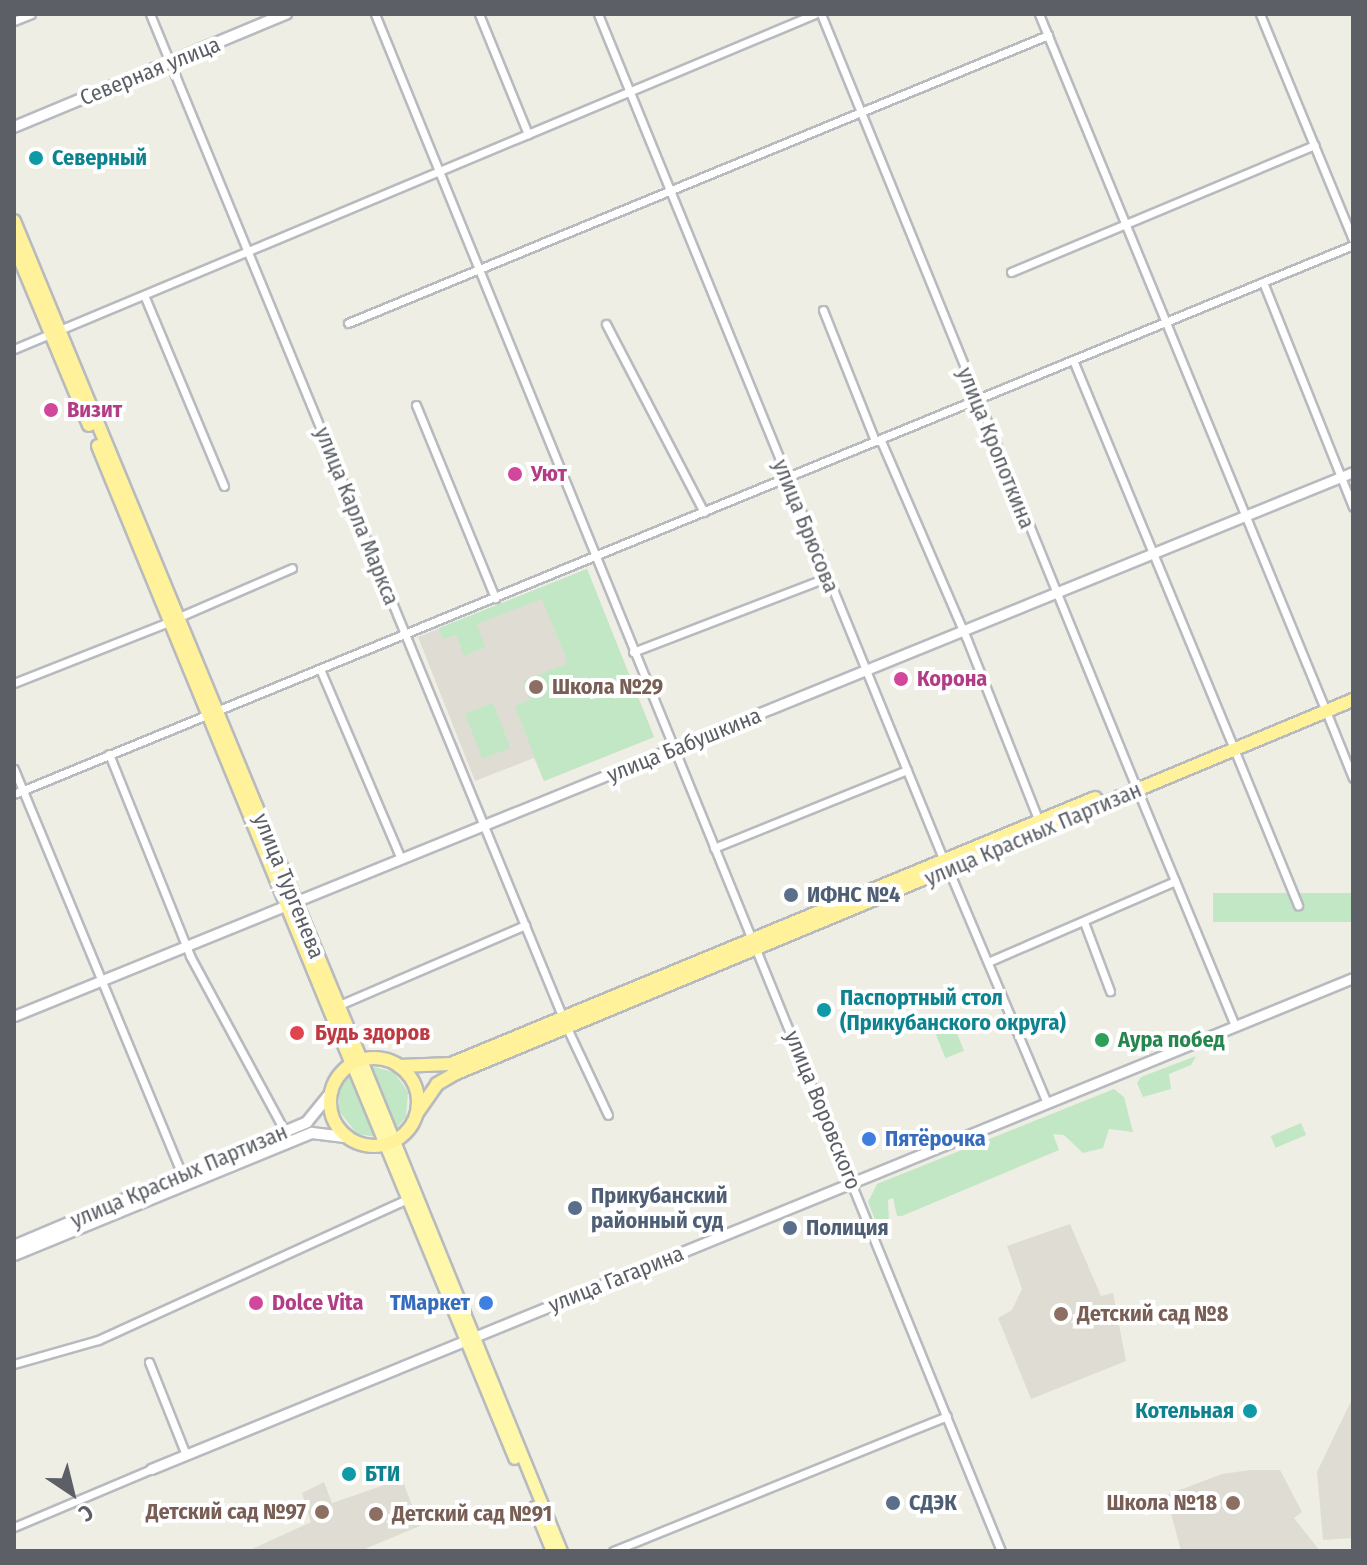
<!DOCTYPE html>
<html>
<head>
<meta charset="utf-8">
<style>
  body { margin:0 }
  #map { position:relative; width:1367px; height:1565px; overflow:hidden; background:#efeee5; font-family:"Fira Sans Condensed",sans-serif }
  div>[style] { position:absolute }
  .education>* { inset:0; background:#dfddd3 }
  .green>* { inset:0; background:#c1e7c4; transform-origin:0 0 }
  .roads { filter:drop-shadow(2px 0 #b7babf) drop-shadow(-2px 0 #b7babf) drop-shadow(0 2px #b7babf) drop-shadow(0 -2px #b7babf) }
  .minor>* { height:7px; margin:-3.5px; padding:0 3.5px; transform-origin:3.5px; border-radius:3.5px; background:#fff }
  .tertiary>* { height:9px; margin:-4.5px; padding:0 4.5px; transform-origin:4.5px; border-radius:4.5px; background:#fff }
  .secondary>* { height:10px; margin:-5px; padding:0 5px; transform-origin:5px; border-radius:5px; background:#fff }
  .primary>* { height:11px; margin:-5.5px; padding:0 5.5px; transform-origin:5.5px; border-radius:5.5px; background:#fff8aa }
  .trunk>* { height:12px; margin:-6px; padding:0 6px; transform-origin:6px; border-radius:6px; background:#fff29b }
  .trunk>.ring { margin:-6px; padding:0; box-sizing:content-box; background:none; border:12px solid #fff29b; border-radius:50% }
  .dots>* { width:22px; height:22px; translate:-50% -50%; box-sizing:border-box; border:4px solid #fff; border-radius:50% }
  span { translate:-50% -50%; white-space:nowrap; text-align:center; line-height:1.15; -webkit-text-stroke:8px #fff; paint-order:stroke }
  .street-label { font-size:22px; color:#5c6066 }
  .culture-label { font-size:22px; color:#0d838f; font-weight:700 }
  .left { translate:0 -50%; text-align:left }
  .right { translate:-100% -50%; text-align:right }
  .hotel-label { font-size:22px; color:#b23c85; font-weight:700 }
  .education-label { font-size:22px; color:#785e54; font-weight:700 }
  .service-label { font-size:22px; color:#4e5e75; font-weight:700 }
  .health-label { font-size:22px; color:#be3a42; font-weight:700 }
  .leisure-label { font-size:22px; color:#27864d; font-weight:700 }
  .shop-label { font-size:22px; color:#366cbe; font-weight:700 }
  .frame { position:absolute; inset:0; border:16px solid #5c6066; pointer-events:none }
  .north { position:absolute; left:32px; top:1453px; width:80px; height:80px; -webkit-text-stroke:6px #fff; paint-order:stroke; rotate:145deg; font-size:22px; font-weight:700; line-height:32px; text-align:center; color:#5c6066 }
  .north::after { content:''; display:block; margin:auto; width:28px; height:36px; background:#5c6066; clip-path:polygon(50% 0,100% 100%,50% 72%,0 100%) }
</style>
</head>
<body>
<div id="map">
  <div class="education">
    <div style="clip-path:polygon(587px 569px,654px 737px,544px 781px,534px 758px,475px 781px,418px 637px)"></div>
    <div style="clip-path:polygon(1070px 1224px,1101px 1296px,1113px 1293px,1126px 1361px,1031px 1399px,998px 1318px,1012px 1310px,1022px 1289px,1007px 1246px)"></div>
    <div style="clip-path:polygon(1353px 1397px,1353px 1538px,1323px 1540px,1317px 1472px)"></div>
    <div style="clip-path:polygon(1250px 1470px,1280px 1470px,1302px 1512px,1294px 1518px,1320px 1551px,1181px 1551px,1166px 1495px,1222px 1474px)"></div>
    <div style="clip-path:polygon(402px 1479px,420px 1526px,360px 1551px,248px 1551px,311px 1522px,302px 1493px,324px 1482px,332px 1503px)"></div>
  </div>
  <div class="green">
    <div style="clip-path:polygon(587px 569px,654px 737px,544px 781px,515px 706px,530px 700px,523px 681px,568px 663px,542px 599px,477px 624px,485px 647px,464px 656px,456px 635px,443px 639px,439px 628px)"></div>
    <div style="left:493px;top:703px;width:48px;height:30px;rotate:69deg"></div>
    <div style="left:1353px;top:893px;width:29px;height:140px;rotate:90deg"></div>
    <div style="left:952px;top:1021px;width:32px;height:20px;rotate:68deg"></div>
    <div style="clip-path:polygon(1196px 1056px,1191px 1065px,1169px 1074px,1171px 1089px,1143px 1097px,1137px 1083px,1141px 1077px)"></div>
    <div style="clip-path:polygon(370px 1066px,394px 1072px,408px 1092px,406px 1117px,395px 1130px)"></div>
    <div style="clip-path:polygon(350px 1074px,377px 1137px,357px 1134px,339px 1111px,339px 1091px)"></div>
    <div style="clip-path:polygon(1114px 1089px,1124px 1097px,1133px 1132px,1109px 1129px,1103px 1148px,1083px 1153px,1064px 1135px,1053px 1134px,1059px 1150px,902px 1216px,897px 1216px,893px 1198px,888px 1200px,889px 1222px,878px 1227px,868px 1202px,877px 1184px)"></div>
    <div style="left:1301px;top:1123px;width:13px;height:33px;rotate:67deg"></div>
  </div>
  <div class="roads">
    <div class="minor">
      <div style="left:150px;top:14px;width:1086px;rotate:67.64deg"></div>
      <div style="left:375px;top:14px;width:1660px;rotate:67.84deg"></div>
      <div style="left:479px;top:14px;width:130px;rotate:67.8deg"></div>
      <div style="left:598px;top:14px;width:915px;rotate:67.78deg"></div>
      <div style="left:821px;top:14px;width:829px;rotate:67.83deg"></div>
      <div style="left:1039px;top:14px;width:746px;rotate:67.63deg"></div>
      <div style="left:1260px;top:14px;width:244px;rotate:67.6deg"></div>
      <div style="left:14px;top:21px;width:18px;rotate:-22deg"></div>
      <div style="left:1011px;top:272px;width:329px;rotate:-22.7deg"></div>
      <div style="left:1263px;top:282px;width:242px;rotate:68.2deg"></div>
      <div style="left:144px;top:295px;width:207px;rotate:67.3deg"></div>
      <div style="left:823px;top:310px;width:141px;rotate:68.3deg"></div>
      <div style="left:875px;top:441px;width:6px"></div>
      <div style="left:881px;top:441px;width:214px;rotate:66.6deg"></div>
      <div style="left:966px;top:637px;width:198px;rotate:68.4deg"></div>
      <div style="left:348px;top:323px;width:757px;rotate:-22.36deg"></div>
      <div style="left:606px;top:324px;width:212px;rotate:62.5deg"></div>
      <div style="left:14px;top:349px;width:868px;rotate:-22.7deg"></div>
      <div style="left:1073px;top:360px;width:413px;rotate:67.5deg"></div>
      <div style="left:416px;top:405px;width:209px;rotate:67.7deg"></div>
      <div style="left:179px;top:617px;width:123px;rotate:-23.4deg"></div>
      <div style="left:633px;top:652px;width:207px;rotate:-21deg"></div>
      <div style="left:320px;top:669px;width:204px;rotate:66.9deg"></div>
      <div style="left:14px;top:683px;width:167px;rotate:-21.5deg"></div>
      <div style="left:1326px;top:711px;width:72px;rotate:68.1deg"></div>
      <div style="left:1234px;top:749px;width:169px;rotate:67.7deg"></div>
      <div style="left:109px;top:754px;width:218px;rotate:68.1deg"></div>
      <div style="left:190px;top:956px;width:200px;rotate:61.6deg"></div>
      <div style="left:14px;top:769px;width:431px;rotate:67.5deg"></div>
      <div style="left:1137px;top:789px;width:256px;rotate:67.5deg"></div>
      <div style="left:14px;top:794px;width:1447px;rotate:-22.29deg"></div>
      <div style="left:714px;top:848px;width:208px;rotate:-22deg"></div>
      <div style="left:949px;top:871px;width:252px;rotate:67.1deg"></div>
      <div style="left:1084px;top:922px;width:74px;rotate:69.4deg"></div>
      <div style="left:988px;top:962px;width:204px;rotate:-23.4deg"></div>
      <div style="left:337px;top:1006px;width:205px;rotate:-23.3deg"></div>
      <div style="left:567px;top:1028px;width:96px;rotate:64.8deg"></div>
      <div style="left:149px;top:1362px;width:100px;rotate:68.3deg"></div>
      <div style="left:14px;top:1364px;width:87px;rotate:-15.9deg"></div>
      <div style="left:98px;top:1340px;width:340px;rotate:-24.5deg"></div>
      <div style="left:14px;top:1527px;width:149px;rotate:-22.9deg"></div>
      <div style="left:613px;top:1551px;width:360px;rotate:-22deg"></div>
    </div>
    <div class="tertiary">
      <div style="left:14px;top:1016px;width:1445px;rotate:-22.11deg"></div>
      <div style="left:151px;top:1469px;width:1298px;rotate:-22.22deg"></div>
    </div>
    <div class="secondary">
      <div style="left:14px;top:127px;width:295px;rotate:-22.6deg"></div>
      <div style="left:14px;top:1246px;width:318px;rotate:-22.9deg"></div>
      <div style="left:307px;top:1122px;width:40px;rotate:-51deg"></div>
      <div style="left:14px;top:1255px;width:322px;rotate:-22.3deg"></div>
      <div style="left:312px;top:1133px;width:35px;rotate:7deg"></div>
    </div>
    <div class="primary">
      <div style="left:361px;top:1060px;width:530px;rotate:67.84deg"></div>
      <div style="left:352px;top:1064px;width:426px;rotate:67.6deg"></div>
      <div style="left:534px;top:1507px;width:48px;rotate:67.8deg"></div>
    </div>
    <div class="trunk">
      <div style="left:14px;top:221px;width:908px;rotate:67.53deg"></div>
      <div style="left:14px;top:245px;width:195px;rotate:67.4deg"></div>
      <div style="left:98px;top:446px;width:668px;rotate:67.66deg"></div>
      <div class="ring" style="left:330px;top:1058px;width:76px;height:76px"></div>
      <div style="left:399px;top:1066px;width:52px;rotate:-2.2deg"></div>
      <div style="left:451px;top:1064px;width:697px;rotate:-22.44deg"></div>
      <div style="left:417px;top:1113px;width:35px;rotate:-55deg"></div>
      <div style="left:437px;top:1084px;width:20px;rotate:-30deg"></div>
      <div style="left:454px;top:1074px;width:974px;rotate:-22.59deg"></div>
    </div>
  </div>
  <div class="dots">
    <div style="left:36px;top:158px;background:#0f9aa8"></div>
    <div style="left:51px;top:410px;background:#d1479c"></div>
    <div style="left:515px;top:474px;background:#d1479c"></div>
    <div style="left:901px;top:679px;background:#d1479c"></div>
    <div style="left:536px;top:687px;background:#8d6e63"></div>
    <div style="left:791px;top:895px;background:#5c6f8a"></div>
    <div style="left:824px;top:1010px;background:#0f9aa8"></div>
    <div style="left:297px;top:1033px;background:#e0444e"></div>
    <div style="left:1102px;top:1040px;background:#2e9e5b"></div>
    <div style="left:869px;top:1139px;background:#3f7fe0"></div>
    <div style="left:575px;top:1208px;background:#5c6f8a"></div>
    <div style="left:790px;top:1228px;background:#5c6f8a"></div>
    <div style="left:256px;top:1303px;background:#d1479c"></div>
    <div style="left:486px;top:1303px;background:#3f7fe0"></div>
    <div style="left:1061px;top:1314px;background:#8d6e63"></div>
    <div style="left:1250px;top:1411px;background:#0f9aa8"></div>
    <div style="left:349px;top:1474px;background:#0f9aa8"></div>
    <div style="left:893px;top:1503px;background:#5c6f8a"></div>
    <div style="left:1233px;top:1503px;background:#8d6e63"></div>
    <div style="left:322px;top:1512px;background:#8d6e63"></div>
    <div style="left:376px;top:1514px;background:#8d6e63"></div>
  </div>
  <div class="street-label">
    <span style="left:150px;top:71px;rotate:-22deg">Северная улица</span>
    <span style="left:996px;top:448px;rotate:68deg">улица Кропоткина</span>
    <span style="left:357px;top:516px;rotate:68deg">улица Карла Маркса</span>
    <span style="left:806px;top:526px;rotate:68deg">улица Брюсова</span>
    <span style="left:684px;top:745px;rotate:-22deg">улица Бабушкина</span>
    <span style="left:1033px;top:834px;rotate:-23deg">улица Красных Партизан</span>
    <span style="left:289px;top:886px;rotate:68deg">улица Тургенева</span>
    <span style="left:823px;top:1110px;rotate:68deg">улица Воровского</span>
    <span style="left:179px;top:1176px;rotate:-23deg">улица Красных Партизан</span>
    <span style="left:616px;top:1279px;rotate:-22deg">улица Гагарина</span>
  </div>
  <div class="culture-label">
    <span class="left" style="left:52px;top:158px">Северный</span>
    <span class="left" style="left:840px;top:1010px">Паспортный стол<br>(Прикубанского округа)</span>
    <span class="right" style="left:1234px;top:1411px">Котельная</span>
    <span class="left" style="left:365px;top:1474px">БТИ</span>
  </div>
  <div class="hotel-label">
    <span class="left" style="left:67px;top:410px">Визит</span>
    <span class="left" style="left:531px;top:474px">Уют</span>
    <span class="left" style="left:917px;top:679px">Корона</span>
    <span class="left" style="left:272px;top:1303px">Dolce Vita</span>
  </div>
  <div class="education-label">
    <span class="left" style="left:552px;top:687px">Школа №29</span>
    <span class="left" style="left:1077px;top:1314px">Детский сад №8</span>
    <span class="right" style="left:1217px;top:1503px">Школа №18</span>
    <span class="right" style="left:306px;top:1512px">Детский сад №97</span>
    <span class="left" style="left:392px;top:1514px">Детский сад №91</span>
  </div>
  <div class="service-label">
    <span class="left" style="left:807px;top:895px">ИФНС №4</span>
    <span class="left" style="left:591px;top:1208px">Прикубанский<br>районный суд</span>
    <span class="left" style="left:806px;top:1228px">Полиция</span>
    <span class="left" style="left:909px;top:1503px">СДЭК</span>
  </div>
  <div class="health-label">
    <span class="left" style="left:315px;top:1033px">Будь здоров</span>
  </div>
  <div class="leisure-label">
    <span class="left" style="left:1118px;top:1040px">Аура побед</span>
  </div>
  <div class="shop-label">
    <span class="left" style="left:885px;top:1139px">Пятёрочка</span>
    <span class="right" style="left:470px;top:1303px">ТМаркет</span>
  </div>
  <div class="frame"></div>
  <div class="north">С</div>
</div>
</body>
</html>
